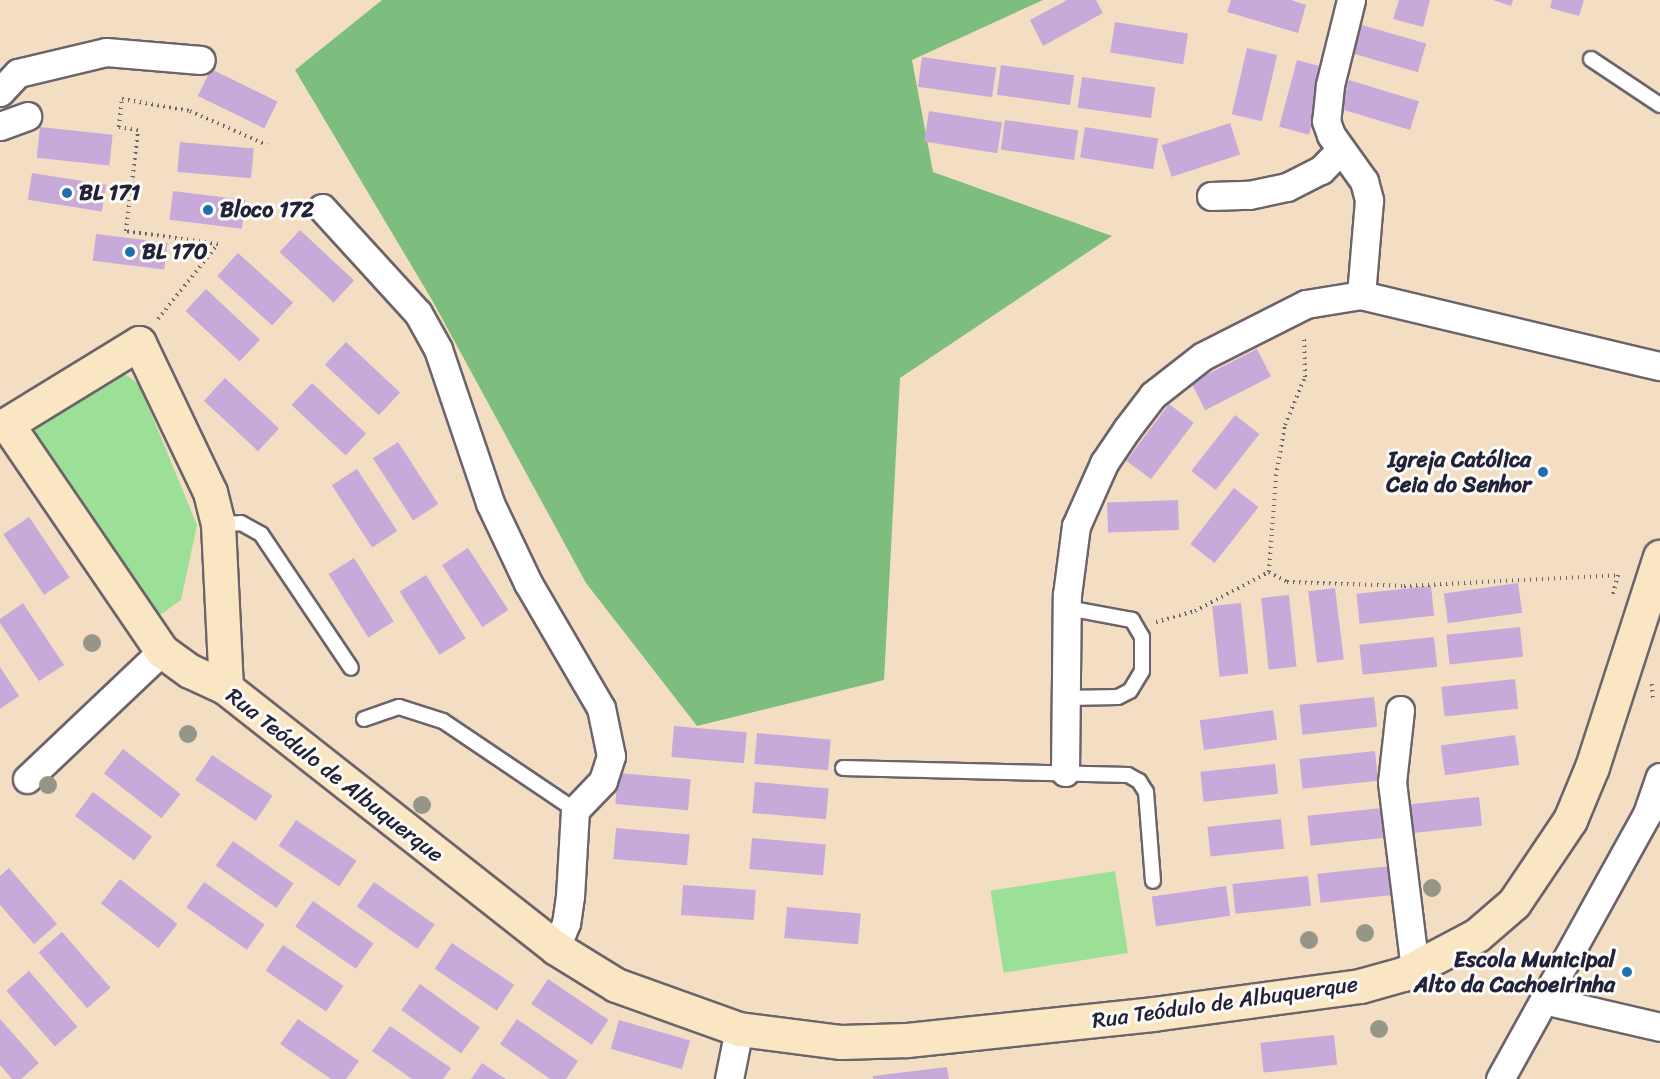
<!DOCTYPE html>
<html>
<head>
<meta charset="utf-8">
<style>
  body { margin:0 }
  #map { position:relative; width:1660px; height:1079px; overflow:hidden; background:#f4dec3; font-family:Sriracha,sans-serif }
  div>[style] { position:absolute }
  .green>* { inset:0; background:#9cdf96; transform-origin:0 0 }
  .forest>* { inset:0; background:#7dbe7f }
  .building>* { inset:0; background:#c8aada; transform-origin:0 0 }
  .path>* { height:4px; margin-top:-2px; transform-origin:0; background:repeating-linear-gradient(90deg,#6c646b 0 1.5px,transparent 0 6px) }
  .roads { filter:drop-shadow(2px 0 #6c646b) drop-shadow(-2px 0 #6c646b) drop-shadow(0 2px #6c646b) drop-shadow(0 -2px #6c646b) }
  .lane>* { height:14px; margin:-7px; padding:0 7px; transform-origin:7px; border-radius:7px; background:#fff }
  .street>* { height:27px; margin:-13.5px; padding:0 13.5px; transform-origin:13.5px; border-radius:13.5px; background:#fff }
  .secondary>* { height:33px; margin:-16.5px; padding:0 16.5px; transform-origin:16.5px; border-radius:16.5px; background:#fbe6c4 }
  .trees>* { width:18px; height:18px; margin:-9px; border-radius:50%; background:#959687 }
  .dots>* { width:16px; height:16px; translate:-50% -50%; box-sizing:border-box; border:3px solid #fdfcf7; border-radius:50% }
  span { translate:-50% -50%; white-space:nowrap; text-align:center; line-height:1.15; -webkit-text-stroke:6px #fdfcf7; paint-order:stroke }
  .poi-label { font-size:22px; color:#22223b; font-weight:700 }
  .left { translate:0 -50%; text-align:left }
  .right { translate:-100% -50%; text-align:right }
  .street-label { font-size:22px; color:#22223b }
</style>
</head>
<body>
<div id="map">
  <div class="green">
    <div style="clip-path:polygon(122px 372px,139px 384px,197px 525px,181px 600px,153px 620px,37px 446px,31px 420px)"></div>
    <div style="left:1115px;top:871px;width:83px;height:126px;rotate:81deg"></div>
  </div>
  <div class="forest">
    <div style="clip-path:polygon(382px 0,1043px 0,912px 60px,933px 172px,1112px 236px,900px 378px,884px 680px,697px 726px,586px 583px,432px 300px,295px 70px)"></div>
  </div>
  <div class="building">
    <div style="clip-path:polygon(1067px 0,1096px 0,1103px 13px,1043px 46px,1030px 20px)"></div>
    <div style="clip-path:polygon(1231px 0,1291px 0,1306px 5px,1298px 33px,1227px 12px)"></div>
    <div style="clip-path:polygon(1399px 0,1430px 0,1423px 27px,1393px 19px)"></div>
    <div style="clip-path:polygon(1493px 0,1513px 0,1511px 6px)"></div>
    <div style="clip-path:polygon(1552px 0,1584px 0,1579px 16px,1550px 8px)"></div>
    <div style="left:1115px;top:22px;width:74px;height:31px;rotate:9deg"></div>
    <div style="left:1355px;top:23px;width:74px;height:30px;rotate:16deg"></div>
    <div style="left:1247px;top:48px;width:31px;height:68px;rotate:13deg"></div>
    <div style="left:922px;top:57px;width:75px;height:30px;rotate:8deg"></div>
    <div style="left:1297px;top:60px;width:31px;height:69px;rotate:15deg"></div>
    <div style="left:1001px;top:65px;width:74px;height:30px;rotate:8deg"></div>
    <div style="left:211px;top:69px;width:74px;height:30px;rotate:26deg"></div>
    <div style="left:1082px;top:77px;width:74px;height:31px;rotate:8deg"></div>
    <div style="left:1349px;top:80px;width:73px;height:30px;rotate:17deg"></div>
    <div style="left:929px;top:111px;width:74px;height:31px;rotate:9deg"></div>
    <div style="left:1005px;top:120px;width:74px;height:30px;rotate:8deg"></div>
    <div style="left:1230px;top:123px;width:33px;height:72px;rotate:72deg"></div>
    <div style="left:40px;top:127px;width:73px;height:31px;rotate:6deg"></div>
    <div style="left:1085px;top:127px;width:74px;height:31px;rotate:9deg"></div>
    <div style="left:180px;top:142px;width:74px;height:30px;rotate:5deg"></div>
    <div style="left:32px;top:173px;width:75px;height:27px;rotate:9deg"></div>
    <div style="left:173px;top:191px;width:73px;height:29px;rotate:7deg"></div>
    <div style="left:300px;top:230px;width:74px;height:30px;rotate:43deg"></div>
    <div style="left:96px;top:234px;width:72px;height:27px;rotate:7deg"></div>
    <div style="left:238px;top:253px;width:74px;height:31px;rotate:42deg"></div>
    <div style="left:206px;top:289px;width:74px;height:30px;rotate:43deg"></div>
    <div style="left:346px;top:342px;width:74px;height:31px;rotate:43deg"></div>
    <div style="left:1257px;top:349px;width:31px;height:74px;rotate:63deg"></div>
    <div style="left:225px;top:378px;width:74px;height:31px;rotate:43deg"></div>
    <div style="left:312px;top:383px;width:74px;height:30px;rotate:43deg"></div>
    <div style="left:1169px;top:404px;width:31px;height:71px;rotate:37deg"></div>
    <div style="left:1235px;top:415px;width:31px;height:71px;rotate:38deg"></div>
    <div style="left:398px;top:442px;width:74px;height:30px;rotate:57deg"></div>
    <div style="left:357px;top:469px;width:74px;height:30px;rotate:57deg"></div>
    <div style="left:1234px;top:488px;width:31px;height:71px;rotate:38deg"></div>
    <div style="left:1178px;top:500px;width:30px;height:71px;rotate:88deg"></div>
    <div style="left:29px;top:517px;width:73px;height:31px;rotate:56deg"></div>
    <div style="left:468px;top:548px;width:74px;height:31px;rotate:57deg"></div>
    <div style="left:354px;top:558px;width:75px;height:30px;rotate:58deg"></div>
    <div style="left:426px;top:575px;width:75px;height:31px;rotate:58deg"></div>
    <div style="left:1518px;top:583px;width:30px;height:75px;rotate:82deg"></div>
    <div style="left:1431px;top:586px;width:30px;height:75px;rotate:84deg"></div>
    <div style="left:1335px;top:588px;width:72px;height:27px;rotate:83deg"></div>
    <div style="left:1289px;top:595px;width:72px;height:28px;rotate:84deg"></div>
    <div style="clip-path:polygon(23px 603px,64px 665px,39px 681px,0 623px,0 619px)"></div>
    <div style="left:1241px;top:603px;width:71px;height:29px;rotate:84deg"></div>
    <div style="left:1520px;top:627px;width:30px;height:74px;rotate:84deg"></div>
    <div style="left:1434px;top:637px;width:30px;height:75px;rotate:84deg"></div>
    <div style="clip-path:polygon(0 667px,19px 696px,0 709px)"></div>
    <div style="left:1515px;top:679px;width:30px;height:74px;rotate:84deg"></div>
    <div style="left:1374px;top:697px;width:30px;height:75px;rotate:84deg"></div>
    <div style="left:1273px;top:710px;width:30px;height:74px;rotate:82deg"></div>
    <div style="left:674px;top:726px;width:73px;height:31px;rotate:5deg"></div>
    <div style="left:757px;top:733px;width:74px;height:31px;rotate:5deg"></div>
    <div style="left:1515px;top:735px;width:30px;height:75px;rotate:82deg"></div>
    <div style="left:123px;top:749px;width:73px;height:31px;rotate:38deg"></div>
    <div style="left:1375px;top:751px;width:30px;height:76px;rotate:84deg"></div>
    <div style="left:212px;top:755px;width:73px;height:30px;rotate:34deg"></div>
    <div style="left:1275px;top:764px;width:30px;height:75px;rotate:84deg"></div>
    <div style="left:618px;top:773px;width:73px;height:31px;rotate:5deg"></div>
    <div style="left:755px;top:782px;width:74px;height:31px;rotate:5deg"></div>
    <div style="left:93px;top:792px;width:74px;height:30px;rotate:37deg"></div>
    <div style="left:1479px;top:797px;width:29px;height:74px;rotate:84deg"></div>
    <div style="left:1382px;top:808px;width:30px;height:75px;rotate:84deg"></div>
    <div style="left:1281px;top:819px;width:30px;height:74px;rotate:84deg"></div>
    <div style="left:296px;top:820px;width:73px;height:31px;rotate:34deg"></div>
    <div style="left:616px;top:828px;width:74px;height:31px;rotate:5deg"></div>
    <div style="left:752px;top:838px;width:74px;height:31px;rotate:5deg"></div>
    <div style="left:233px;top:841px;width:74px;height:30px;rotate:35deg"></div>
    <div style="left:1392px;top:866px;width:29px;height:75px;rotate:84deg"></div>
    <div style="clip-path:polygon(9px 868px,57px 924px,34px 944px,0 905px,0 876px)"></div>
    <div style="left:1308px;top:876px;width:30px;height:76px;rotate:84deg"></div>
    <div style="left:120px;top:879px;width:73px;height:31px;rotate:38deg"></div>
    <div style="left:204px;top:882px;width:74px;height:31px;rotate:35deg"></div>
    <div style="left:374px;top:882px;width:74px;height:30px;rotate:35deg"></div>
    <div style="left:683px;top:885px;width:73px;height:30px;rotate:4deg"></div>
    <div style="left:1226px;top:886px;width:30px;height:75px;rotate:82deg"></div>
    <div style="left:313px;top:901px;width:74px;height:31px;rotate:35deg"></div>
    <div style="left:787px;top:907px;width:74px;height:31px;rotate:5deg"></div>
    <div style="left:62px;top:932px;width:74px;height:31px;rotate:49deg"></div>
    <div style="left:452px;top:943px;width:75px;height:31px;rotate:34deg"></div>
    <div style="left:283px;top:945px;width:73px;height:31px;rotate:34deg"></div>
    <div style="left:29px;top:971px;width:74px;height:30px;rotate:49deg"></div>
    <div style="left:548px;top:979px;width:73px;height:30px;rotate:34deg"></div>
    <div style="left:420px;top:984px;width:74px;height:32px;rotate:36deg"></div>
    <div style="clip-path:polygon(0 1019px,39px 1063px,21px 1079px,12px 1079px,0 1065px)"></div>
    <div style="clip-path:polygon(298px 1019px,359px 1061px,346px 1079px,331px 1079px,280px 1044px)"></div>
    <div style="clip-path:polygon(517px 1019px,578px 1061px,566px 1079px,550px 1079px,500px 1044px)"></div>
    <div style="left:619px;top:1020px;width:74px;height:30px;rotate:16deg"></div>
    <div style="clip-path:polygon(390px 1026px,451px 1068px,443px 1079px,412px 1079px,372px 1051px)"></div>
    <div style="left:1334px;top:1035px;width:30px;height:74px;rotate:84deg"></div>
    <div style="clip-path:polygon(482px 1063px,506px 1079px,471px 1079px)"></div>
    <div style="clip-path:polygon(947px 1067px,949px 1079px,873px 1079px,873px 1076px)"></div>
  </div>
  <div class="path">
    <div style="left:158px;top:319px;width:96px;rotate:-51.3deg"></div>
    <div style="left:218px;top:244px;width:93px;rotate:-172deg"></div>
    <div style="left:126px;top:231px;width:102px;rotate:-83.2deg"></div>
    <div style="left:138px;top:130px;width:19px;rotate:-171deg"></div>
    <div style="left:119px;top:127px;width:28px;rotate:-84deg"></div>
    <div style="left:122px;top:99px;width:69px;rotate:10deg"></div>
    <div style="left:190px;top:111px;width:84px;rotate:23.8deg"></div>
    <div style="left:1269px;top:572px;width:21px;rotate:29deg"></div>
    <div style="left:1287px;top:582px;width:117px;rotate:2deg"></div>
    <div style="left:1404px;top:586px;width:214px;rotate:-2.9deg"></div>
    <div style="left:1618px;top:575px;width:20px;rotate:105deg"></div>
    <div style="left:1156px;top:622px;width:41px;rotate:-15.8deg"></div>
    <div style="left:1195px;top:611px;width:84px;rotate:-27.8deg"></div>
    <div style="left:1269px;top:572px;width:96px;rotate:-85.8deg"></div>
    <div style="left:1276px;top:476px;width:52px;rotate:-80deg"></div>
    <div style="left:1285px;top:425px;width:52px;rotate:-67.4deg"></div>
    <div style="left:1305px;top:377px;width:40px;rotate:-91.4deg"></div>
    <div style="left:1652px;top:684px;width:15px;rotate:86deg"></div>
  </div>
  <div class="roads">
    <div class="lane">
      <div style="left:1591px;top:59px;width:83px;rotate:33.7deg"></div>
      <div style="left:218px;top:524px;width:23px;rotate:-2deg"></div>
      <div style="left:241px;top:523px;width:23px;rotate:29deg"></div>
      <div style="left:261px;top:534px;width:161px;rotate:56.1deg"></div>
      <div style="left:1067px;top:698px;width:51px;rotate:-1.1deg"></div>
      <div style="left:1118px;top:697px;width:13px;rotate:-27deg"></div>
      <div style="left:1130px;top:691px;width:23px;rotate:-59deg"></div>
      <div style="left:1142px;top:671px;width:34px;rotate:-90deg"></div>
      <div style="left:1142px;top:637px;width:20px;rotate:-120deg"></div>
      <div style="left:1132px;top:620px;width:65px;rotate:-169.4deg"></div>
      <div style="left:364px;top:719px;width:37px;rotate:-19deg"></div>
      <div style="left:399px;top:707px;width:46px;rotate:17.7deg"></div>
      <div style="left:443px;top:721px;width:159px;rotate:34deg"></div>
      <div style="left:843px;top:768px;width:285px;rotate:1.4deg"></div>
      <div style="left:1128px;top:775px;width:13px;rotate:29deg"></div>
      <div style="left:1139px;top:781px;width:13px;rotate:58deg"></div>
      <div style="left:1146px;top:792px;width:89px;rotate:85.5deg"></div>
    </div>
    <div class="street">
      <div style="left:1351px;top:0;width:88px;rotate:103.9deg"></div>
      <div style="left:1330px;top:85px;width:36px;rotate:96deg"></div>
      <div style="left:1326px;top:121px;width:15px;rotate:70deg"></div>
      <div style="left:1331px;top:135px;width:57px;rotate:54.3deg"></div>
      <div style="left:1364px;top:181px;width:20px;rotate:75deg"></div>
      <div style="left:1369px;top:200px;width:95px;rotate:94.8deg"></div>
      <div style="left:0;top:92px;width:26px;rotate:-47deg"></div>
      <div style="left:18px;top:73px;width:90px;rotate:-13.4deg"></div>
      <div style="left:106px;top:52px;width:95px;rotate:4.8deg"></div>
      <div style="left:0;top:126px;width:29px;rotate:-20deg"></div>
      <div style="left:1211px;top:196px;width:38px;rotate:-2deg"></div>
      <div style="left:1249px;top:195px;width:39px;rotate:-12deg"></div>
      <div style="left:1287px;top:187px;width:38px;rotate:-27deg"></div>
      <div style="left:1321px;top:170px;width:28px;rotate:-46deg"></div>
      <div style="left:322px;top:208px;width:142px;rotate:47.6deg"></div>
      <div style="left:418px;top:313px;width:41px;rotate:60.9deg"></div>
      <div style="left:438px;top:349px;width:163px;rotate:71.3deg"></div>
      <div style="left:490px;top:503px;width:89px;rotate:64.6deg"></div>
      <div style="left:528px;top:583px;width:145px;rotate:59.7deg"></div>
      <div style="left:601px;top:708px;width:49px;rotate:78.2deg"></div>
      <div style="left:611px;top:756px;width:26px;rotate:108deg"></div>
      <div style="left:603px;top:781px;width:40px;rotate:134deg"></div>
      <div style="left:575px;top:810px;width:86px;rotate:93.3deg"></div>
      <div style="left:570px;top:896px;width:27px;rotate:98deg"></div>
      <div style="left:566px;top:923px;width:27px;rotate:112deg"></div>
      <div style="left:1400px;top:710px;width:72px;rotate:96.3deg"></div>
      <div style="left:1392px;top:782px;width:188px;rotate:83deg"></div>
      <div style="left:1065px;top:772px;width:177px;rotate:-89.4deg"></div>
      <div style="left:1067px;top:595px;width:70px;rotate:-82.6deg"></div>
      <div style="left:1076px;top:526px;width:69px;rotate:-66deg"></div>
      <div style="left:1104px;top:463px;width:41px;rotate:-55.9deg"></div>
      <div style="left:1127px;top:429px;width:43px;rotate:-52.6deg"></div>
      <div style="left:1153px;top:395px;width:63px;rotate:-38deg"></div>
      <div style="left:1203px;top:356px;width:115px;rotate:-26.8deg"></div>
      <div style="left:1306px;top:304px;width:56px;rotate:-9.3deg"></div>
      <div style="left:1361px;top:295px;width:307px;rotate:13.4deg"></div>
      <div style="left:27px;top:779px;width:186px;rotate:-43.5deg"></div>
      <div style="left:1544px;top:1000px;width:119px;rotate:13.1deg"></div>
      <div style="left:729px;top:1079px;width:51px;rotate:-78.7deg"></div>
      <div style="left:1500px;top:1079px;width:303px;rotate:-61deg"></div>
      <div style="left:1647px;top:814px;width:39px;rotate:-71deg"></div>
    </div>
    <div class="secondary">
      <div style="left:226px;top:688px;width:164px;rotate:-92.8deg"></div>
      <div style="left:218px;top:524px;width:33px;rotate:-104deg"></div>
      <div style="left:210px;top:492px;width:165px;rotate:-115.5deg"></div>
      <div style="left:139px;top:343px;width:155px;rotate:148.5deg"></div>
      <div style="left:7px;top:424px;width:275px;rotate:55.7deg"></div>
      <div style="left:162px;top:651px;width:34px;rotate:36deg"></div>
      <div style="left:190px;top:671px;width:40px;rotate:25deg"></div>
      <div style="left:226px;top:688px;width:420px;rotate:38.2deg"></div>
      <div style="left:556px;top:948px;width:70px;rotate:31.7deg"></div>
      <div style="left:616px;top:985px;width:131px;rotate:19.7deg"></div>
      <div style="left:739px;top:1029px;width:103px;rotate:7.3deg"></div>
      <div style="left:841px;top:1042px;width:66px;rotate:-1.7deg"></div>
      <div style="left:907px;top:1040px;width:247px;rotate:-6deg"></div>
      <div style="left:1153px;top:1014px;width:209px;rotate:-7.7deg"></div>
      <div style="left:1360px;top:986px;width:45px;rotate:-15.6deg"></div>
      <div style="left:1403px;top:974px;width:84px;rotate:-27.8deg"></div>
      <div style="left:1477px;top:935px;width:49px;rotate:-40.9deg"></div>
      <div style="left:1514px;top:903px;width:100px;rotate:-56deg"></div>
      <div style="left:1570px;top:820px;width:57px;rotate:-67.5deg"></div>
      <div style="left:1592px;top:767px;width:221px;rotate:-72.1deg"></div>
    </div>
  </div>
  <div class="trees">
    <div style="left:92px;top:643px"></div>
    <div style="left:188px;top:734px"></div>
    <div style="left:48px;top:785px"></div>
    <div style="left:422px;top:805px"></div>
    <div style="left:1432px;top:888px"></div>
    <div style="left:1365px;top:933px"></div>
    <div style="left:1309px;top:940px"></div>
    <div style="left:1379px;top:1029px"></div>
  </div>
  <div class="dots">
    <div style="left:67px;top:193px;background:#1f6fb2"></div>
    <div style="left:208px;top:210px;background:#1f6fb2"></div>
    <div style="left:130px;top:252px;background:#1f6fb2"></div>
    <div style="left:1543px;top:472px;background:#1f6fb2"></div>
    <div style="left:1627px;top:972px;background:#1f6fb2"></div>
  </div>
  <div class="poi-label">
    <span class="left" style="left:79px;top:193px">BL 171</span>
    <span class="left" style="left:220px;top:210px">Bloco 172</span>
    <span class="left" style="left:142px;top:252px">BL 170</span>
    <span class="right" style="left:1531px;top:472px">Igreja Católica<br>Ceia do Senhor</span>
    <span class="right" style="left:1615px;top:972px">Escola Municipal<br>Alto da Cachoeirinha</span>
  </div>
  <div class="street-label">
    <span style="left:335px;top:775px;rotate:38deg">Rua Teódulo de Albuquerque</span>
    <span style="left:1225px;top:1002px;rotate:-8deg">Rua Teódulo de Albuquerque</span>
  </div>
</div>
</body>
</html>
